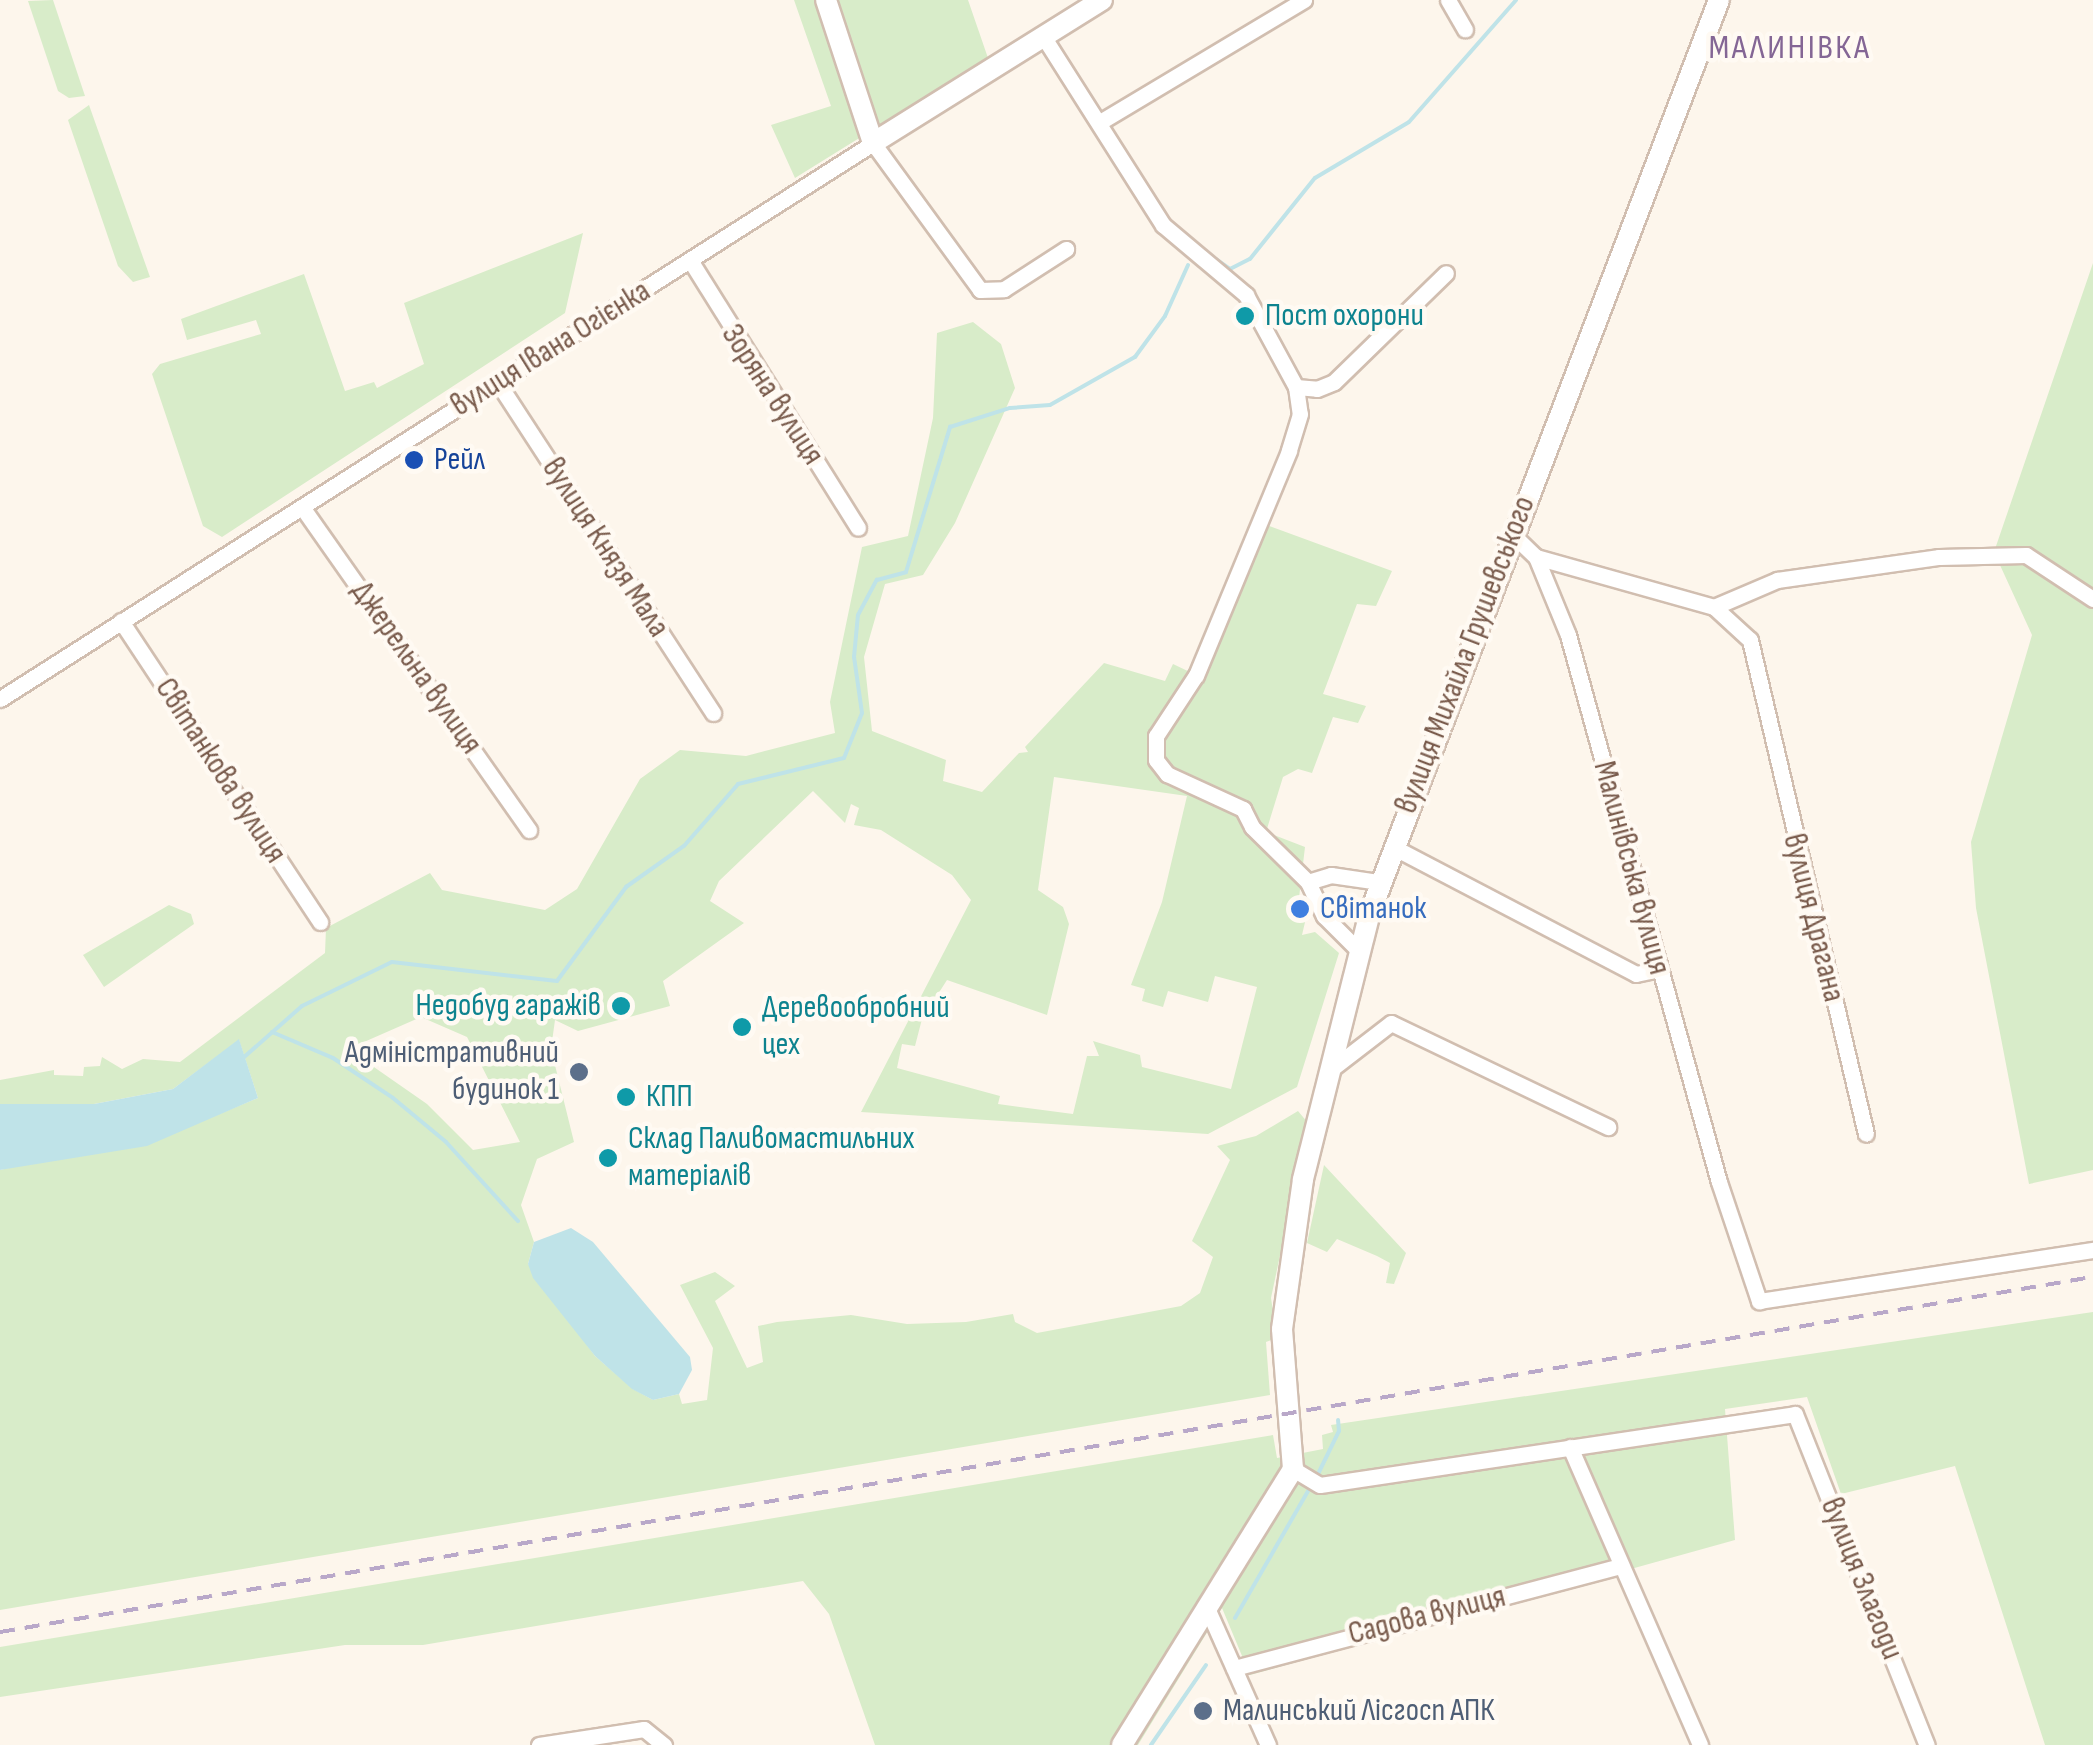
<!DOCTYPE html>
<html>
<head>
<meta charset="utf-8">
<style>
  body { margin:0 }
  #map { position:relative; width:2093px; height:1745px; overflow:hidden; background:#fdf6ec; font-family:"Sofia Sans Condensed",sans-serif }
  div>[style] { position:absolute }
  .green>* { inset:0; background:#d8ecc9 }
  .water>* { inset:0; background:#bfe3e8 }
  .stream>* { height:4px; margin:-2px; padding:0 2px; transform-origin:2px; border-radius:2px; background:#bfe3e8 }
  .roads { filter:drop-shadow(2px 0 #d1beb0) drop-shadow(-2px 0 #d1beb0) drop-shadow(0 2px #d1beb0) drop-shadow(0 -2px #d1beb0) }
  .minor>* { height:15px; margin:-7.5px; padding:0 7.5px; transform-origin:7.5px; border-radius:7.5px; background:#fff }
  .tertiary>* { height:20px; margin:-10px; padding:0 10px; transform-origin:10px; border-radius:10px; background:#fff }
  .rail>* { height:4px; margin-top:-2px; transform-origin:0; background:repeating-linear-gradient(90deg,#b9a8c9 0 15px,transparent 0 25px) }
  .dots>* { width:28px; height:28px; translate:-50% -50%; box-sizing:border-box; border:5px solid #fffaf3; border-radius:50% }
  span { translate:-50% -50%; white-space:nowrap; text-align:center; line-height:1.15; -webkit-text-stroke:9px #fffaf3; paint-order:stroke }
  .culture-label { font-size:32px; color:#0d838f }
  .left { translate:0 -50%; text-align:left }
  .right { translate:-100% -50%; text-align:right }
  .street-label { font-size:32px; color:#7a5c4d }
  .transit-label { font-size:32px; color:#164399 }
  .shop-label { font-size:32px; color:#366cbe }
  .service-label { font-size:32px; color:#4e5e75 }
  .neighbourhood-label { font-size:35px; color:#846695; letter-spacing:2.5px }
</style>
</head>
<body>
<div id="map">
  <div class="green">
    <div style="clip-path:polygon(53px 0,85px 96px,69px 98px,58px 91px,28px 1px)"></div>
    <div style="clip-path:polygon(794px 0,968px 0,988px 58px,795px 178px,771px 125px,831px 106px)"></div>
    <div style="clip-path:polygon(89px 105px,150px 277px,133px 282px,118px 266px,68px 120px)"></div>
    <div style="clip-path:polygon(583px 233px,565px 313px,222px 537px,203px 526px,152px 374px,160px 364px,261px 334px,256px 320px,187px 340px,181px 319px,304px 274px,345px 391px,374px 382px,377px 388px,424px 364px,404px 303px)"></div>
    <div style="clip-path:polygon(2093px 263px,2093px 1170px,2029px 1184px,1976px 908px,1971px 842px,2032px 635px,1994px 552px)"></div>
    <div style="clip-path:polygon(evenodd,973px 322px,1001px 344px,1015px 388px,955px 523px,923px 575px,885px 584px,864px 657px,872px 731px,946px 760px,943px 781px,982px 792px,1019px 753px,1028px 752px,1025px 747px,1104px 663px,1165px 681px,1173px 664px,1194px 674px,1289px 441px,1296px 394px,1307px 395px,1307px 411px,1261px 523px,1392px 571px,1376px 606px,1357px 604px,1323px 694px,1366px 706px,1358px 723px,1333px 717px,1312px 773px,1298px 769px,1283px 777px,1266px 832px,1305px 847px,1299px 898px,1310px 901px,1302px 935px,1315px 932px,1339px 953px,1297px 1087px,1208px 1134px,861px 1112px,971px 900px,952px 875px,881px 830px,854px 825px,859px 808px,851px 804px,845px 823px,813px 791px,719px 881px,710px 901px,744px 923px,663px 981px,670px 1006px,578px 1031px,555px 1020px,551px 1049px,574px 1142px,537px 1159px,521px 1205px,534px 1242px,528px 1264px,595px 1356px,633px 1389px,653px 1400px,679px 1394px,682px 1404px,707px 1400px,713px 1348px,680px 1285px,715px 1272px,735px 1286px,715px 1301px,747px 1368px,763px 1362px,758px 1326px,777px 1322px,851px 1315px,907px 1324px,966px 1322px,1013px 1314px,1015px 1322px,1037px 1333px,1181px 1306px,1200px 1293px,1213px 1257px,1192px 1241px,1230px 1160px,1217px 1146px,1256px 1136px,1298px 1111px,1308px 1123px,1271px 1298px,1277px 1338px,1266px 1342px,1270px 1395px,0 1610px,0 1170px,200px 1122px,258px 1098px,239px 1040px,173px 1089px,94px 1104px,0 1104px,0 1080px,54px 1070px,54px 1075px,83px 1076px,84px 1067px,100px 1066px,102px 1057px,122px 1069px,143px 1059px,180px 1062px,325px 953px,326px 928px,430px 873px,442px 890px,545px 910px,577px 889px,640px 779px,680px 750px,746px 756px,835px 733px,830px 702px,862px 547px,908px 536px,933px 418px,937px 333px,973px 322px,1054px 777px,1187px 796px,1162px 902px,1131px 985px,1145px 989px,1142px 1001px,1163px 1007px,1168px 991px,1208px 1002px,1215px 976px,1257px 987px,1231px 1089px,1142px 1067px,1140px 1055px,1093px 1041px,1099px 1056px,1087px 1056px,1073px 1114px,998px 1104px,1000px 1096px,897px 1068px,902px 1044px,915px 1046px,922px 1019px,947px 980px,1047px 1015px,1069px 924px,1063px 907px,1038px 890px,1054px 777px,973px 322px,421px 1017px,467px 1037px,520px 1142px,473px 1150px,427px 1104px,348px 1049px,421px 1017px)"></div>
    <div style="clip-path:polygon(169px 905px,191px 914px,194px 924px,104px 987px,83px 955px)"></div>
    <div style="clip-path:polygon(1324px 1165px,1406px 1253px,1394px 1284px,1386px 1283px,1390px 1263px,1377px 1256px,1337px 1239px,1327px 1252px,1307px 1243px)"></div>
    <div style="clip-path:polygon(2093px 1312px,2093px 1745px,2045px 1745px,1955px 1466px,1841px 1494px,1807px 1397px,1725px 1409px,1735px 1540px,1250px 1675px,1222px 1608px,1138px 1745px,875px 1745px,829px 1614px,803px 1581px,423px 1645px,345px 1645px,0 1697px,0 1647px,1273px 1435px,1277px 1458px,1323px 1449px,1322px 1435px,1333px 1432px,1331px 1425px)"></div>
  </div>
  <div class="water">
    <div style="clip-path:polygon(239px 1039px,258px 1098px,147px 1146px,0 1170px,0 1104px,94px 1104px,173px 1089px)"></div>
    <div style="clip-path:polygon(571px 1228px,593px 1242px,690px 1357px,692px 1370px,679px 1394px,653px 1400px,632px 1389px,595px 1356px,533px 1278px,528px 1264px,534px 1242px)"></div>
  </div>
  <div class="stream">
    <div style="left:1216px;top:259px;width:17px;rotate:36deg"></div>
    <div style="left:1230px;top:269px;width:22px;rotate:-27deg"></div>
    <div style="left:1250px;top:259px;width:104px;rotate:-51.3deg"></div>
    <div style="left:1315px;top:178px;width:109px;rotate:-30.8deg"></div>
    <div style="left:1409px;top:122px;width:162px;rotate:-48.7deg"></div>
    <div style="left:272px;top:1032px;width:66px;rotate:23.1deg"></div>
    <div style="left:333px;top:1058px;width:72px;rotate:33.7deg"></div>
    <div style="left:393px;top:1098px;width:69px;rotate:39.7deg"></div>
    <div style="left:446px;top:1142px;width:107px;rotate:47.7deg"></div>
    <div style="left:243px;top:1058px;width:79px;rotate:-41.4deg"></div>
    <div style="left:302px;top:1006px;width:100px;rotate:-26.1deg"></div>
    <div style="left:392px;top:962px;width:166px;rotate:6.6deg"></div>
    <div style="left:557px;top:981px;width:117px;rotate:-53.7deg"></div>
    <div style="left:626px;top:887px;width:71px;rotate:-35.3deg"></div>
    <div style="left:684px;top:846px;width:82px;rotate:-48.9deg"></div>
    <div style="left:738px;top:784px;width:109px;rotate:-13.8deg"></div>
    <div style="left:844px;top:758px;width:48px;rotate:-68.2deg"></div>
    <div style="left:862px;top:713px;width:57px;rotate:-98.1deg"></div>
    <div style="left:854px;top:657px;width:42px;rotate:-84.6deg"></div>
    <div style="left:858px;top:615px;width:40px;rotate:-62deg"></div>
    <div style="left:877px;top:580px;width:30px;rotate:-15deg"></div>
    <div style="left:906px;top:572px;width:152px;rotate:-73.1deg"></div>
    <div style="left:950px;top:427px;width:63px;rotate:-17.6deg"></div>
    <div style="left:1010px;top:408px;width:40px;rotate:-4.3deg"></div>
    <div style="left:1050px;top:405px;width:98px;rotate:-29.5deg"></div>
    <div style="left:1135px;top:357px;width:51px;rotate:-53.8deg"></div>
    <div style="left:1165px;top:316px;width:56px;rotate:-65.7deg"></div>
    <div style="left:1319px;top:1472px;width:46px;rotate:-64deg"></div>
    <div style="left:1339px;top:1431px;width:11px;rotate:-95deg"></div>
    <div style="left:1235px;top:1618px;width:146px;rotate:-60.1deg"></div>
    <div style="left:1151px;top:1745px;width:97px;rotate:-55.5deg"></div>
  </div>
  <div class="roads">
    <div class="minor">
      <div style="left:1448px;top:0;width:34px;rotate:60deg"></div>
      <div style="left:1043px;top:36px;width:224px;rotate:57.6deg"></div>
      <div style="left:1163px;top:225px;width:109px;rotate:40.1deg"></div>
      <div style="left:1246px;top:295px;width:105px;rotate:61.5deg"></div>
      <div style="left:1296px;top:387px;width:21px;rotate:5deg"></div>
      <div style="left:1317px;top:389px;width:18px;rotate:-22deg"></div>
      <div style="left:1334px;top:382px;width:156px;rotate:-44.2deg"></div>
      <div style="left:1100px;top:122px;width:238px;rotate:-30.9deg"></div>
      <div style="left:690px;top:260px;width:316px;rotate:57.9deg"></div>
      <div style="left:498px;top:383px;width:394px;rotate:56.9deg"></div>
      <div style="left:1296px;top:387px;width:27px;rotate:82deg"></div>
      <div style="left:1300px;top:414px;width:39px;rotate:107deg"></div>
      <div style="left:1289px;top:451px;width:243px;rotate:112.5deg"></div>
      <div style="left:1196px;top:675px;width:73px;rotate:123.3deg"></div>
      <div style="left:1156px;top:736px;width:24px;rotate:90deg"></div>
      <div style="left:1156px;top:760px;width:18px;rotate:52deg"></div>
      <div style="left:1167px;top:774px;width:84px;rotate:24.7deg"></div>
      <div style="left:1243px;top:809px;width:20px;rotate:63deg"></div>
      <div style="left:1252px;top:827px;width:78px;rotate:44.5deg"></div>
      <div style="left:1308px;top:882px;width:38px;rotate:65deg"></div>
      <div style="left:1324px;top:916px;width:51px;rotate:45deg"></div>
      <div style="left:302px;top:507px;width:395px;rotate:54.9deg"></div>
      <div style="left:1512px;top:534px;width:33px;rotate:44deg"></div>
      <div style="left:1536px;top:557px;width:185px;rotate:15.7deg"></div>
      <div style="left:1714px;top:607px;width:49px;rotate:42.5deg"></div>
      <div style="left:1750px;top:640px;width:507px;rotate:76.79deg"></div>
      <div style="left:1536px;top:557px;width:84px;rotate:67.7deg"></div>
      <div style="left:1568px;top:635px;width:567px;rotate:74.57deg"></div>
      <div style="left:1719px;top:1182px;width:126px;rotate:71.4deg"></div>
      <div style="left:1759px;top:1301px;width:338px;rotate:-8.7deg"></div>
      <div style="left:1714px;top:607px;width:69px;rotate:-23.2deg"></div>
      <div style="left:1777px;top:580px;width:164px;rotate:-8.1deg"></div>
      <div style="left:1939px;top:557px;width:87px;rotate:-1.3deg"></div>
      <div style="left:2026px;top:555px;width:80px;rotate:33.3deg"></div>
      <div style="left:121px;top:621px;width:361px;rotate:56.5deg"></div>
      <div style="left:0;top:699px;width:1035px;rotate:-32.49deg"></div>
      <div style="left:873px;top:143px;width:182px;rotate:53.9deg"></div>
      <div style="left:980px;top:290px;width:24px;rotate:-2deg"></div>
      <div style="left:1004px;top:289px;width:74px;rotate:-32.8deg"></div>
      <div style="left:1393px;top:847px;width:274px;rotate:27.6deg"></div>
      <div style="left:1636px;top:974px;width:24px;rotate:-12deg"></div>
      <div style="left:1308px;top:882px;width:24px;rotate:-17deg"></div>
      <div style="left:1331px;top:875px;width:49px;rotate:8.3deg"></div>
      <div style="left:1330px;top:1070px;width:77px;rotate:-37.6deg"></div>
      <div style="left:1391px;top:1023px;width:241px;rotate:25.6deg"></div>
      <div style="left:1570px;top:1447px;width:325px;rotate:66.4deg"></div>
      <div style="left:1293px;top:1469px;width:31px;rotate:31deg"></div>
      <div style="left:1320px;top:1485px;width:480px;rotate:-8.5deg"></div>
      <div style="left:1795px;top:1414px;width:356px;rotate:68.3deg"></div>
      <div style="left:1207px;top:1608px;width:150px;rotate:66deg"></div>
      <div style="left:1234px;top:1668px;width:400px;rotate:-14.8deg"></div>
      <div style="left:539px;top:1745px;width:106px;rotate:-8.7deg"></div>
      <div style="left:644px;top:1729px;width:26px;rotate:39deg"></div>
    </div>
    <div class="tertiary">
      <div style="left:826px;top:0;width:151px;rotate:71.8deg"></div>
      <div style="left:873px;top:143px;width:270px;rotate:-32deg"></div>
      <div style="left:1122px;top:1745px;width:325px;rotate:-58.2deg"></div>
      <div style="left:1293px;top:1469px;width:140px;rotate:-94.5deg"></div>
      <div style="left:1282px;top:1329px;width:151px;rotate:-82deg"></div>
      <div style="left:1303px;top:1179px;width:274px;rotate:-75.9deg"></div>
      <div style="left:1370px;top:913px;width:977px;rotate:-69.08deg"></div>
    </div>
  </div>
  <div class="rail">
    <div style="left:0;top:1632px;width:2123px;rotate:-9.63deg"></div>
  </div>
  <div class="dots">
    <div style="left:1245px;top:316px;background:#0f9aa8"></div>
    <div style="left:414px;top:460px;background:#1a4fb4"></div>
    <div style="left:1300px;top:909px;background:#3f7fe0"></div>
    <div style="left:621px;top:1006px;background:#0f9aa8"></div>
    <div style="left:742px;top:1027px;background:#0f9aa8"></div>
    <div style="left:579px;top:1072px;background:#5c6f8a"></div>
    <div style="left:626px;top:1097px;background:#0f9aa8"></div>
    <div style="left:608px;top:1158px;background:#0f9aa8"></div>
    <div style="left:1203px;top:1711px;background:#5c6f8a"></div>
  </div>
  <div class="culture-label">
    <span class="left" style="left:1265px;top:316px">Пост охорони</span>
    <span class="right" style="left:601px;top:1006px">Недобуд гаражів</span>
    <span class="left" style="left:762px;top:1027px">Деревообробний<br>цех</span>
    <span class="left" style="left:646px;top:1097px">КПП</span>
    <span class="left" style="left:628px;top:1158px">Склад Паливомастильних<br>матеріалів</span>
  </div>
  <div class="street-label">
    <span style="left:551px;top:349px;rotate:-32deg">вулиця Івана Огієнка</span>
    <span style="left:772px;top:395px;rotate:57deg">Зоряна вулиця</span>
    <span style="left:605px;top:548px;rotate:57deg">вулиця Князя Мала</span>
    <span style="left:1466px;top:655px;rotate:-69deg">вулиця Михайла Грушевського</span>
    <span style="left:416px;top:668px;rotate:55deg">Джерельна вулиця</span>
    <span style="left:220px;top:771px;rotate:57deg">Світанкова вулиця</span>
    <span style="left:1631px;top:868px;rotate:75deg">Малинівська вулиця</span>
    <span style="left:1813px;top:918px;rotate:76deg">вулиця Драгана</span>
    <span style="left:1861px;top:1579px;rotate:68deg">вулиця Злагоди</span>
    <span style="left:1427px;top:1616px;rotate:-14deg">Садова вулиця</span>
  </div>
  <div class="transit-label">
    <span class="left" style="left:434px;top:460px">Рейл</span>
  </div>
  <div class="shop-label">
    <span class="left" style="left:1320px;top:909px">Світанок</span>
  </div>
  <div class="service-label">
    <span class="right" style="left:559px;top:1072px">Адміністративний<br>будинок 1</span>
    <span class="left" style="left:1223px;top:1711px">Малинський Лісгосп АПК</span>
  </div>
  <div class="neighbourhood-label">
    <span style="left:1790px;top:48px">МАЛИНІВКА</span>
  </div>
</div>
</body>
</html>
